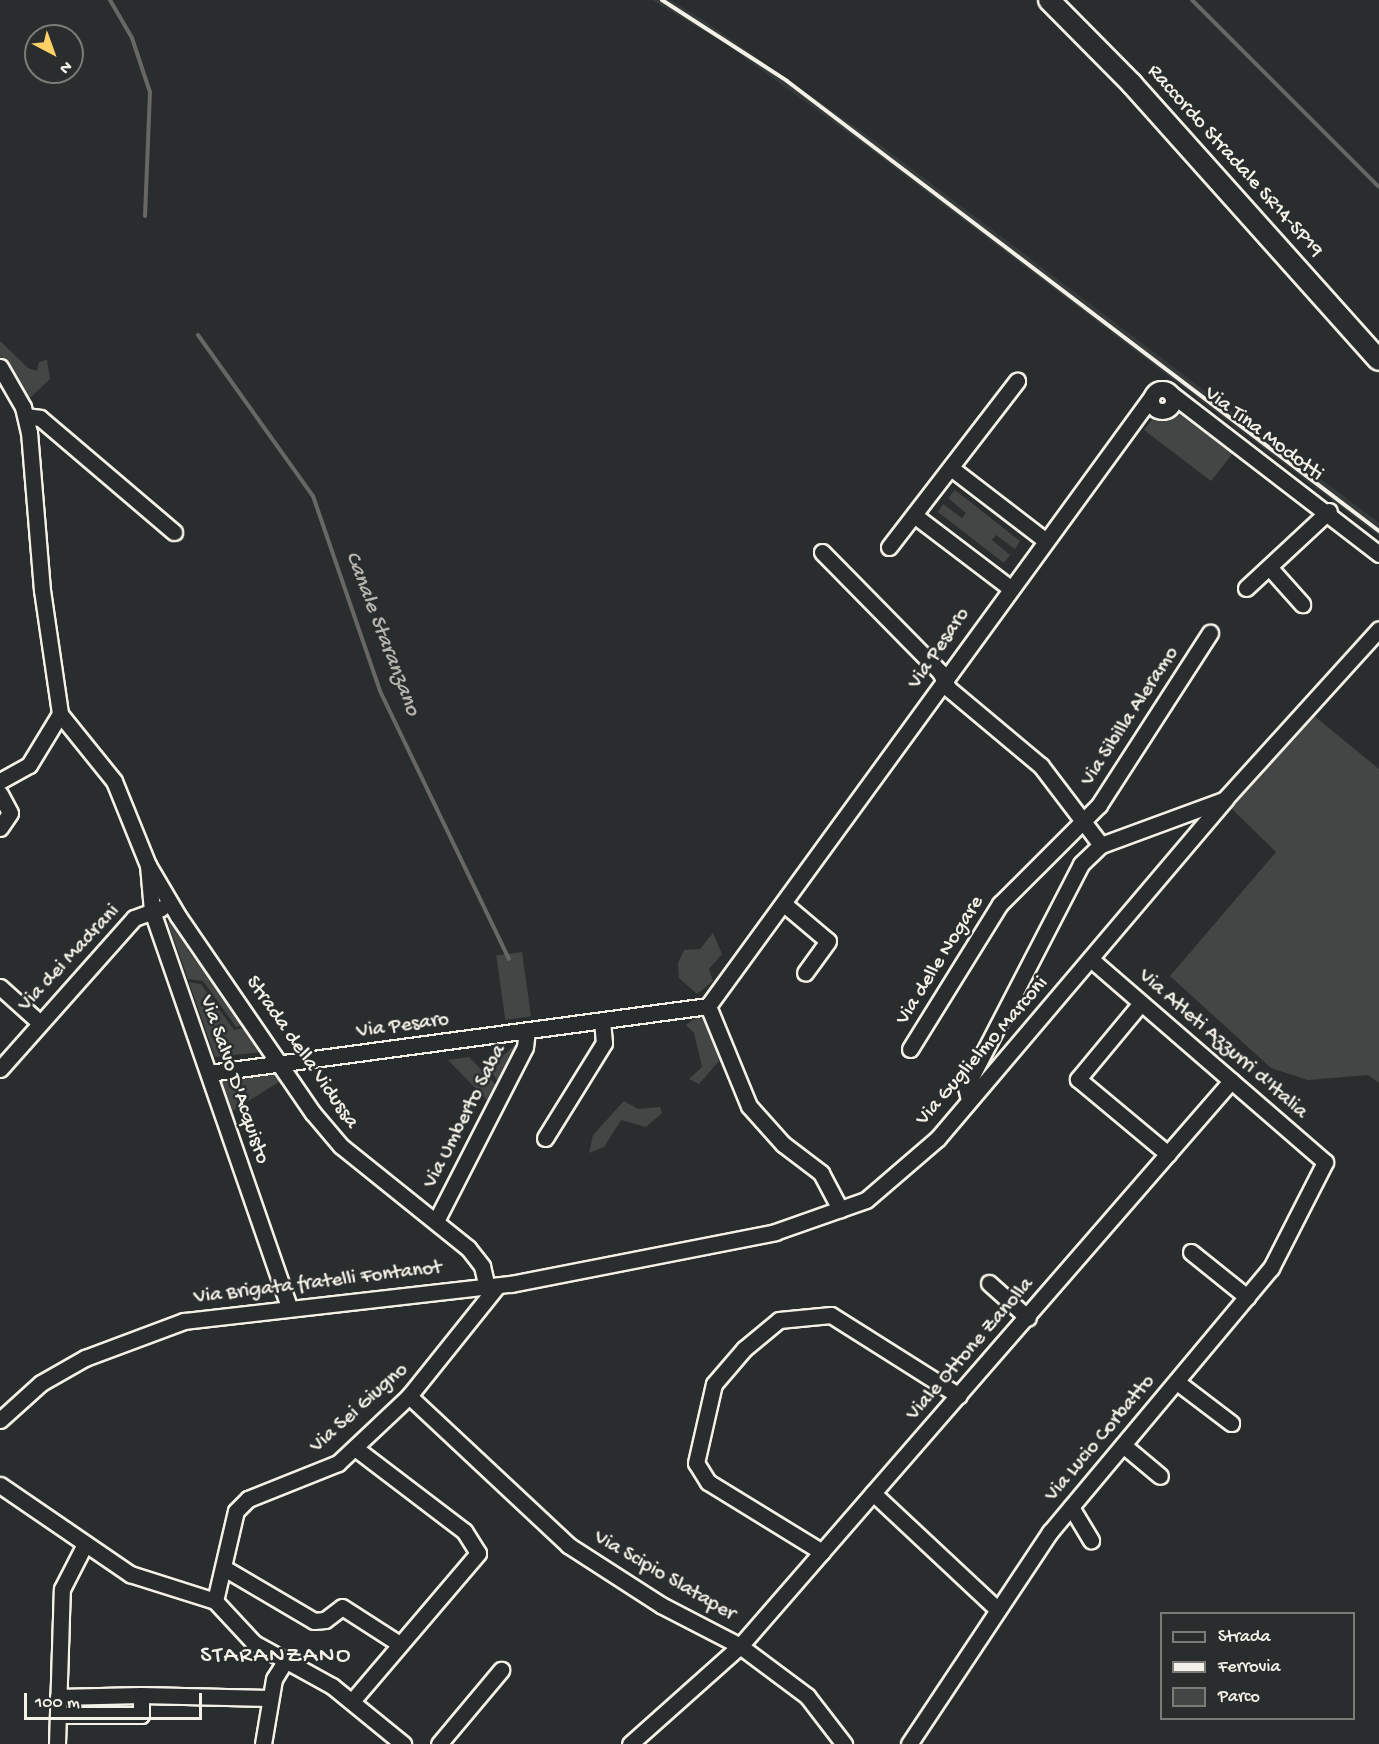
<!DOCTYPE html>
<html>
<head>
<meta charset="utf-8">
<style>
  body { margin:0 }
  #map { position:relative; width:1379px; height:1744px; overflow:hidden; background:#2a2d2e; font-family:"Gochi Hand",sans-serif }
  div>[style] { position:absolute }
  .built>* { inset:0; background:#373a3a }
  .green>* { inset:0; background:#444645; transform-origin:0 0 }
  .stream>* { height:4px; margin:-2px; padding:0 2px; transform-origin:2px; border-radius:2px; background:#676866 }
  .roads { filter:drop-shadow(2px 0 #f4f1e8) drop-shadow(-2px 0 #f4f1e8) drop-shadow(0 2px #f4f1e8) drop-shadow(0 -2px #f4f1e8) }
  .minor>* { height:15px; margin:-7.5px; padding:0 7.5px; transform-origin:7.5px; border-radius:7.5px; background:#2a2d2e }
  .minor>.ring { margin:-7.5px; padding:0; box-sizing:content-box; background:none; border:15px solid #2a2d2e; border-radius:50% }
  .major>* { height:20px; margin:-10px; padding:0 10px; transform-origin:10px; border-radius:10px; background:#2a2d2e }
  .rail>* { height:4px; margin:-2px; padding:0 2px; transform-origin:2px; border-radius:2px; background:#f4f1e8 }
  span { translate:-50% -50%; white-space:nowrap; text-align:center; line-height:1.15; -webkit-text-stroke:5px #2a2d2e; paint-order:stroke }
  .street-label { font-size:21px; color:#f4f1e8 }
  .water-label { font-size:22px; color:#b5b3ae; font-style:italic }
  .quarter-label { font-size:24px; color:#f4f1e8; letter-spacing:1.5px }
  .legend { position:absolute; left:1160px; top:1612px; width:195px; height:108px; box-sizing:border-box; background:#2a2d2e; border:2px solid #7b7b78; margin:0; padding:8px 10px; list-style:none; font-size:18px; color:#f4f1e8 }
  .legend li { display:flex; align-items:center; gap:12px; height:30px }
  .legend b { width:30px; border:2px solid #7b7b78 }
  .north { position:absolute; left:24px; top:24px; width:60px; height:60px; box-sizing:border-box; background:#2a2d2e; border:2px solid #7b7b78; border-radius:50%; rotate:139deg; font-size:16px; font-weight:700; line-height:24px; text-align:center; color:#f4f1e8 }
  .north::after { content:''; display:block; margin:auto; width:21px; height:27px; background:#ffd166; clip-path:polygon(50% 0,100% 100%,50% 72%,0 100%) }
  .scale { position:absolute; left:24px; top:1693px; width:178px; height:27px; box-sizing:border-box; border:3px solid #f4f1e8; border-top:0; padding-left:8px; font-size:18px; line-height:21px; white-space:nowrap; color:#f4f1e8; -webkit-text-stroke:4px #2a2d2e; paint-order:stroke }
</style>
</head>
<body>
<div id="map">
  <div class="built">
    <div style="clip-path:polygon(652px 0,670px 0,703px 20px,878px 143px,1379px 523px,1379px 536px,866px 146px,723px 42px)"></div>
  </div>
  <div class="green">
    <div style="clip-path:polygon(0 341px,28px 368px,37px 371px,39px 362px,47px 360px,50px 379px,31px 397px,22px 395px,0 360px)"></div>
    <div style="clip-path:polygon(1178px 404px,1236px 449px,1211px 481px,1144px 430px,1157px 413px,1170px 413px)"></div>
    <div style="clip-path:polygon(955px 490px,1020px 541px,1015px 549px,996px 535px,992px 540px,1010px 555px,1004px 563px,938px 512px,943px 504px,962px 518px,966px 513px,948px 498px)"></div>
    <div style="clip-path:polygon(1313px 715px,1379px 769px,1379px 1083px,1368px 1075px,1308px 1080px,1271px 1068px,1170px 976px,1276px 852px,1231px 808px)"></div>
    <div style="clip-path:polygon(172px 919px,193px 949px,187px 949px,246px 1024px,236px 1027px,203px 981px,188px 979px,168px 923px)"></div>
    <div style="clip-path:polygon(713px 933px,722px 954px,709px 969px,713px 981px,697px 994px,679px 978px,678px 963px,684px 950px,700px 949px)"></div>
    <div style="left:522px;top:952px;width:65px;height:26px;rotate:82deg"></div>
    <div style="clip-path:polygon(189px 982px,201px 984px,234px 1030px,248px 1027px,263px 1052px,215px 1057px)"></div>
    <div style="clip-path:polygon(700px 1014px,712px 1032px,719px 1061px,699px 1084px,689px 1079px,702px 1067px,694px 1033px,686px 1025px)"></div>
    <div style="clip-path:polygon(517px 1043px,519px 1045px,500px 1085px,489px 1068px)"></div>
    <div style="clip-path:polygon(469px 1057px,499px 1088px,491px 1104px,448px 1060px)"></div>
    <div style="clip-path:polygon(275px 1074px,282px 1080px,231px 1112px,222px 1081px)"></div>
    <div style="clip-path:polygon(624px 1101px,638px 1109px,660px 1107px,662px 1113px,646px 1127px,621px 1120px,604px 1147px,589px 1153px,593px 1135px)"></div>
  </div>
  <div class="stream">
    <div style="left:110px;top:0;width:44px;rotate:59.9deg"></div>
    <div style="left:132px;top:38px;width:57px;rotate:71.6deg"></div>
    <div style="left:150px;top:92px;width:124px;rotate:92.3deg"></div>
    <div style="left:1192px;top:0;width:264px;rotate:45deg"></div>
    <div style="left:198px;top:335px;width:198px;rotate:54.5deg"></div>
    <div style="left:313px;top:496px;width:206px;rotate:71deg"></div>
    <div style="left:380px;top:691px;width:297px;rotate:64.3deg"></div>
  </div>
  <div class="roads">
    <div class="minor">
      <div style="left:0;top:367px;width:46px;rotate:60.1deg"></div>
      <div style="left:23px;top:407px;width:26px;rotate:77deg"></div>
      <div style="left:29px;top:432px;width:159px;rotate:85.3deg"></div>
      <div style="left:42px;top:590px;width:125px;rotate:81.7deg"></div>
      <div style="left:60px;top:714px;width:86px;rotate:51.1deg"></div>
      <div style="left:114px;top:781px;width:91px;rotate:68deg"></div>
      <div style="left:148px;top:865px;width:59px;rotate:59.5deg"></div>
      <div style="left:178px;top:916px;width:239px;rotate:55.6deg"></div>
      <div style="left:313px;top:1113px;width:43px;rotate:49.7deg"></div>
      <div style="left:341px;top:1146px;width:163px;rotate:38.8deg"></div>
      <div style="left:468px;top:1248px;width:23px;rotate:52deg"></div>
      <div style="left:482px;top:1266px;width:22px;rotate:77deg"></div>
      <div class="ring" style="left:1151px;top:389px;width:7px;height:7px"></div>
      <div style="left:1170px;top:393px;width:264px;rotate:37.6deg"></div>
      <div style="left:26px;top:416px;width:14px;rotate:8deg"></div>
      <div style="left:40px;top:418px;width:176px;rotate:40.4deg"></div>
      <div style="left:951px;top:468px;width:118px;rotate:37.5deg"></div>
      <div style="left:914px;top:515px;width:121px;rotate:37.2deg"></div>
      <div style="left:889px;top:547px;width:210px;rotate:-52.4deg"></div>
      <div style="left:822px;top:552px;width:168px;rotate:45.5deg"></div>
      <div style="left:940px;top:672px;width:18px;rotate:63deg"></div>
      <div style="left:948px;top:688px;width:121px;rotate:40deg"></div>
      <div style="left:1041px;top:766px;width:99px;rotate:52.8deg"></div>
      <div style="left:1269px;top:567px;width:50px;rotate:48.3deg"></div>
      <div style="left:1246px;top:588px;width:113px;rotate:-42.9deg"></div>
      <div style="left:0;top:781px;width:33px;rotate:-29deg"></div>
      <div style="left:29px;top:765px;width:60px;rotate:-58.7deg"></div>
      <div style="left:0;top:794px;width:21px;rotate:62deg"></div>
      <div style="left:10px;top:813px;width:18px;rotate:124deg"></div>
      <div style="left:148px;top:865px;width:46px;rotate:85deg"></div>
      <div style="left:152px;top:911px;width:419px;rotate:70.9deg"></div>
      <div style="left:784px;top:904px;width:57px;rotate:40.1deg"></div>
      <div style="left:828px;top:941px;width:39px;rotate:126deg"></div>
      <div style="left:0;top:987px;width:52px;rotate:41.9deg"></div>
      <div style="left:1141px;top:1003px;width:99px;rotate:129.7deg"></div>
      <div style="left:1078px;top:1079px;width:117px;rotate:39.8deg"></div>
      <div style="left:708px;top:1006px;width:108px;rotate:67.7deg"></div>
      <div style="left:749px;top:1106px;width:51px;rotate:48.2deg"></div>
      <div style="left:783px;top:1144px;width:48px;rotate:37.3deg"></div>
      <div style="left:821px;top:1173px;width:41px;rotate:62.2deg"></div>
      <div style="left:910px;top:1049px;width:171px;rotate:-58.2deg"></div>
      <div style="left:1000px;top:904px;width:140px;rotate:-45deg"></div>
      <div style="left:1099px;top:805px;width:205px;rotate:-57.2deg"></div>
      <div style="left:0;top:1069px;width:202px;rotate:-48.4deg"></div>
      <div style="left:134px;top:918px;width:29px;rotate:-20deg"></div>
      <div style="left:209px;top:1073px;width:503px;rotate:-7.65deg"></div>
      <div style="left:708px;top:1006px;width:754px;rotate:-53.95deg"></div>
      <div style="left:969px;top:1100px;width:13px;rotate:-103deg"></div>
      <div style="left:966px;top:1087px;width:251px;rotate:-62.7deg"></div>
      <div style="left:1081px;top:864px;width:28px;rotate:-44deg"></div>
      <div style="left:1101px;top:845px;width:130px;rotate:-20.2deg"></div>
      <div style="left:545px;top:1138px;width:112px;rotate:-58.2deg"></div>
      <div style="left:604px;top:1043px;width:22px;rotate:-95deg"></div>
      <div style="left:436px;top:1221px;width:195px;rotate:-62.9deg"></div>
      <div style="left:525px;top:1047px;width:16px;rotate:-83deg"></div>
      <div style="left:1191px;top:1252px;width:72px;rotate:38.8deg"></div>
      <div style="left:989px;top:1283px;width:52px;rotate:41.9deg"></div>
      <div style="left:1177px;top:1382px;width:68px;rotate:37.2deg"></div>
      <div style="left:409px;top:1396px;width:218px;rotate:43.1deg"></div>
      <div style="left:568px;top:1545px;width:111px;rotate:32.8deg"></div>
      <div style="left:661px;top:1605px;width:89px;rotate:27.4deg"></div>
      <div style="left:740px;top:1646px;width:84px;rotate:36.7deg"></div>
      <div style="left:807px;top:1696px;width:61px;rotate:52.4deg"></div>
      <div style="left:0;top:1420px;width:55px;rotate:-42.1deg"></div>
      <div style="left:41px;top:1383px;width:51px;rotate:-29.6deg"></div>
      <div style="left:85px;top:1358px;width:106px;rotate:-20.5deg"></div>
      <div style="left:184px;top:1321px;width:329px;rotate:-6.5deg"></div>
      <div style="left:511px;top:1284px;width:269px;rotate:-11.1deg"></div>
      <div style="left:775px;top:1232px;width:96px;rotate:-19.4deg"></div>
      <div style="left:866px;top:1200px;width:95px;rotate:-40.7deg"></div>
      <div style="left:938px;top:1138px;width:444px;rotate:-49.7deg"></div>
      <div style="left:1225px;top:799px;width:229px;rotate:-47.8deg"></div>
      <div style="left:1123px;top:1445px;width:48px;rotate:40deg"></div>
      <div style="left:0;top:1485px;width:158px;rotate:34.4deg"></div>
      <div style="left:130px;top:1574px;width:89px;rotate:17.6deg"></div>
      <div style="left:215px;top:1601px;width:57px;rotate:47.1deg"></div>
      <div style="left:254px;top:1643px;width:89px;rotate:28.9deg"></div>
      <div style="left:332px;top:1686px;width:92px;rotate:39.2deg"></div>
      <div style="left:873px;top:1493px;width:167px;rotate:43.1deg"></div>
      <div style="left:1071px;top:1507px;width:39px;rotate:59deg"></div>
      <div style="left:822px;top:1552px;width:134px;rotate:-148.4deg"></div>
      <div style="left:708px;top:1482px;width:22px;rotate:-122deg"></div>
      <div style="left:696px;top:1463px;width:81px;rotate:-77.2deg"></div>
      <div style="left:714px;top:1384px;width:46px;rotate:-49.4deg"></div>
      <div style="left:744px;top:1349px;width:45px;rotate:-39.6deg"></div>
      <div style="left:779px;top:1320px;width:52px;rotate:-5.5deg"></div>
      <div style="left:831px;top:1315px;width:151px;rotate:32.3deg"></div>
      <div style="left:224px;top:1568px;width:104px;rotate:30.5deg"></div>
      <div style="left:314px;top:1621px;width:11px;rotate:-5deg"></div>
      <div style="left:325px;top:1620px;width:21px;rotate:-37deg"></div>
      <div style="left:342px;top:1607px;width:67px;rotate:32.7deg"></div>
      <div style="left:215px;top:1601px;width:92px;rotate:-76.9deg"></div>
      <div style="left:236px;top:1511px;width:17px;rotate:-45deg"></div>
      <div style="left:248px;top:1499px;width:97px;rotate:-21.8deg"></div>
      <div style="left:338px;top:1463px;width:98px;rotate:-43.3deg"></div>
      <div style="left:409px;top:1396px;width:141px;rotate:-51.3deg"></div>
      <div style="left:141px;top:1695px;width:128px;rotate:1.3deg"></div>
      <div style="left:353px;top:1700px;width:193px;rotate:-49.6deg"></div>
      <div style="left:478px;top:1553px;width:26px;rotate:-122deg"></div>
      <div style="left:464px;top:1531px;width:137px;rotate:-142.7deg"></div>
      <div style="left:58px;top:1715px;width:83px"></div>
      <div style="left:141px;top:1715px;width:20px;rotate:-90deg"></div>
      <div style="left:141px;top:1695px;width:83px;rotate:178.6deg"></div>
      <div style="left:57px;top:1744px;width:155px;rotate:-88.2deg"></div>
      <div style="left:62px;top:1589px;width:51px;rotate:-62.9deg"></div>
      <div style="left:263px;top:1744px;width:66px;rotate:-80.4deg"></div>
      <div style="left:274px;top:1679px;width:19px;rotate:-58deg"></div>
      <div style="left:439px;top:1744px;width:97px;rotate:-50deg"></div>
      <div style="left:630px;top:1744px;width:147px;rotate:-41.7deg"></div>
      <div style="left:740px;top:1646px;width:749px;rotate:-49.01deg"></div>
      <div style="left:909px;top:1744px;width:255px;rotate:-56.4deg"></div>
      <div style="left:1050px;top:1532px;width:344px;rotate:-50.1deg"></div>
      <div style="left:1271px;top:1268px;width:119px;rotate:-63deg"></div>
      <div style="left:1325px;top:1162px;width:310px;rotate:-139.1deg"></div>
    </div>
    <div class="major">
      <div style="left:1049px;top:0;width:118px;rotate:45.3deg"></div>
      <div style="left:1132px;top:84px;width:370px;rotate:48.2deg"></div>
    </div>
  </div>
  <div class="rail">
    <div style="left:662px;top:0;width:149px;rotate:32.9deg"></div>
    <div style="left:787px;top:81px;width:744px;rotate:37.24deg"></div>
  </div>
  <div class="street-label">
    <span style="left:1234px;top:162px;rotate:48deg">Raccordo Stradale SR14-SP19</span>
    <span style="left:1263px;top:435px;rotate:37deg">Via Tina Modotti</span>
    <span style="left:940px;top:649px;rotate:-56deg">Via Pesaro</span>
    <span style="left:1131px;top:717px;rotate:-57deg">Via Sibilla Aleramo</span>
    <span style="left:70px;top:959px;rotate:-47deg">Via dei Madrani</span>
    <span style="left:941px;top:961px;rotate:-58deg">Via delle Nogare</span>
    <span style="left:403px;top:1027px;rotate:-8deg">Via Pesaro</span>
    <span style="left:1222px;top:1045px;rotate:41deg">Via Atleti Azzurri d'Italia</span>
    <span style="left:983px;top:1052px;rotate:-49deg">Via Guglielmo Marconi</span>
    <span style="left:301px;top:1053px;rotate:55deg">Strada della Vidussa</span>
    <span style="left:233px;top:1080px;rotate:71deg">Via Salvo D'Acquisto</span>
    <span style="left:466px;top:1117px;rotate:-63deg">Via Umberto Saba</span>
    <span style="left:318px;top:1284px;rotate:-7deg">Via Brigata fratelli Fontanot</span>
    <span style="left:971px;top:1350px;rotate:-49deg">Viale Ottone Zanolla</span>
    <span style="left:360px;top:1409px;rotate:-42deg">Via Sei Giugno</span>
    <span style="left:1101px;top:1439px;rotate:-50deg">Via Lucio Corbatto</span>
    <span style="left:664px;top:1577px;rotate:30deg">Via Scipio Slataper</span>
  </div>
  <div class="water-label">
    <span style="left:381px;top:634px;rotate:69deg">Canale Staranzano</span>
  </div>
  <div class="quarter-label">
    <span style="left:276px;top:1657px">STARANZANO</span>
  </div>
  <ul class="legend">
  <li><b style="height:8px;background:#2a2d2e"></b>Strada</li>
  <li><b style="height:8px;background:#f4f1e8"></b>Ferrovia</li>
  <li><b style="height:16px;background:#444645"></b>Parco</li>
  </ul>
  <div class="north">N</div>
  <div class="scale">100 m</div>
</div>
</body>
</html>
